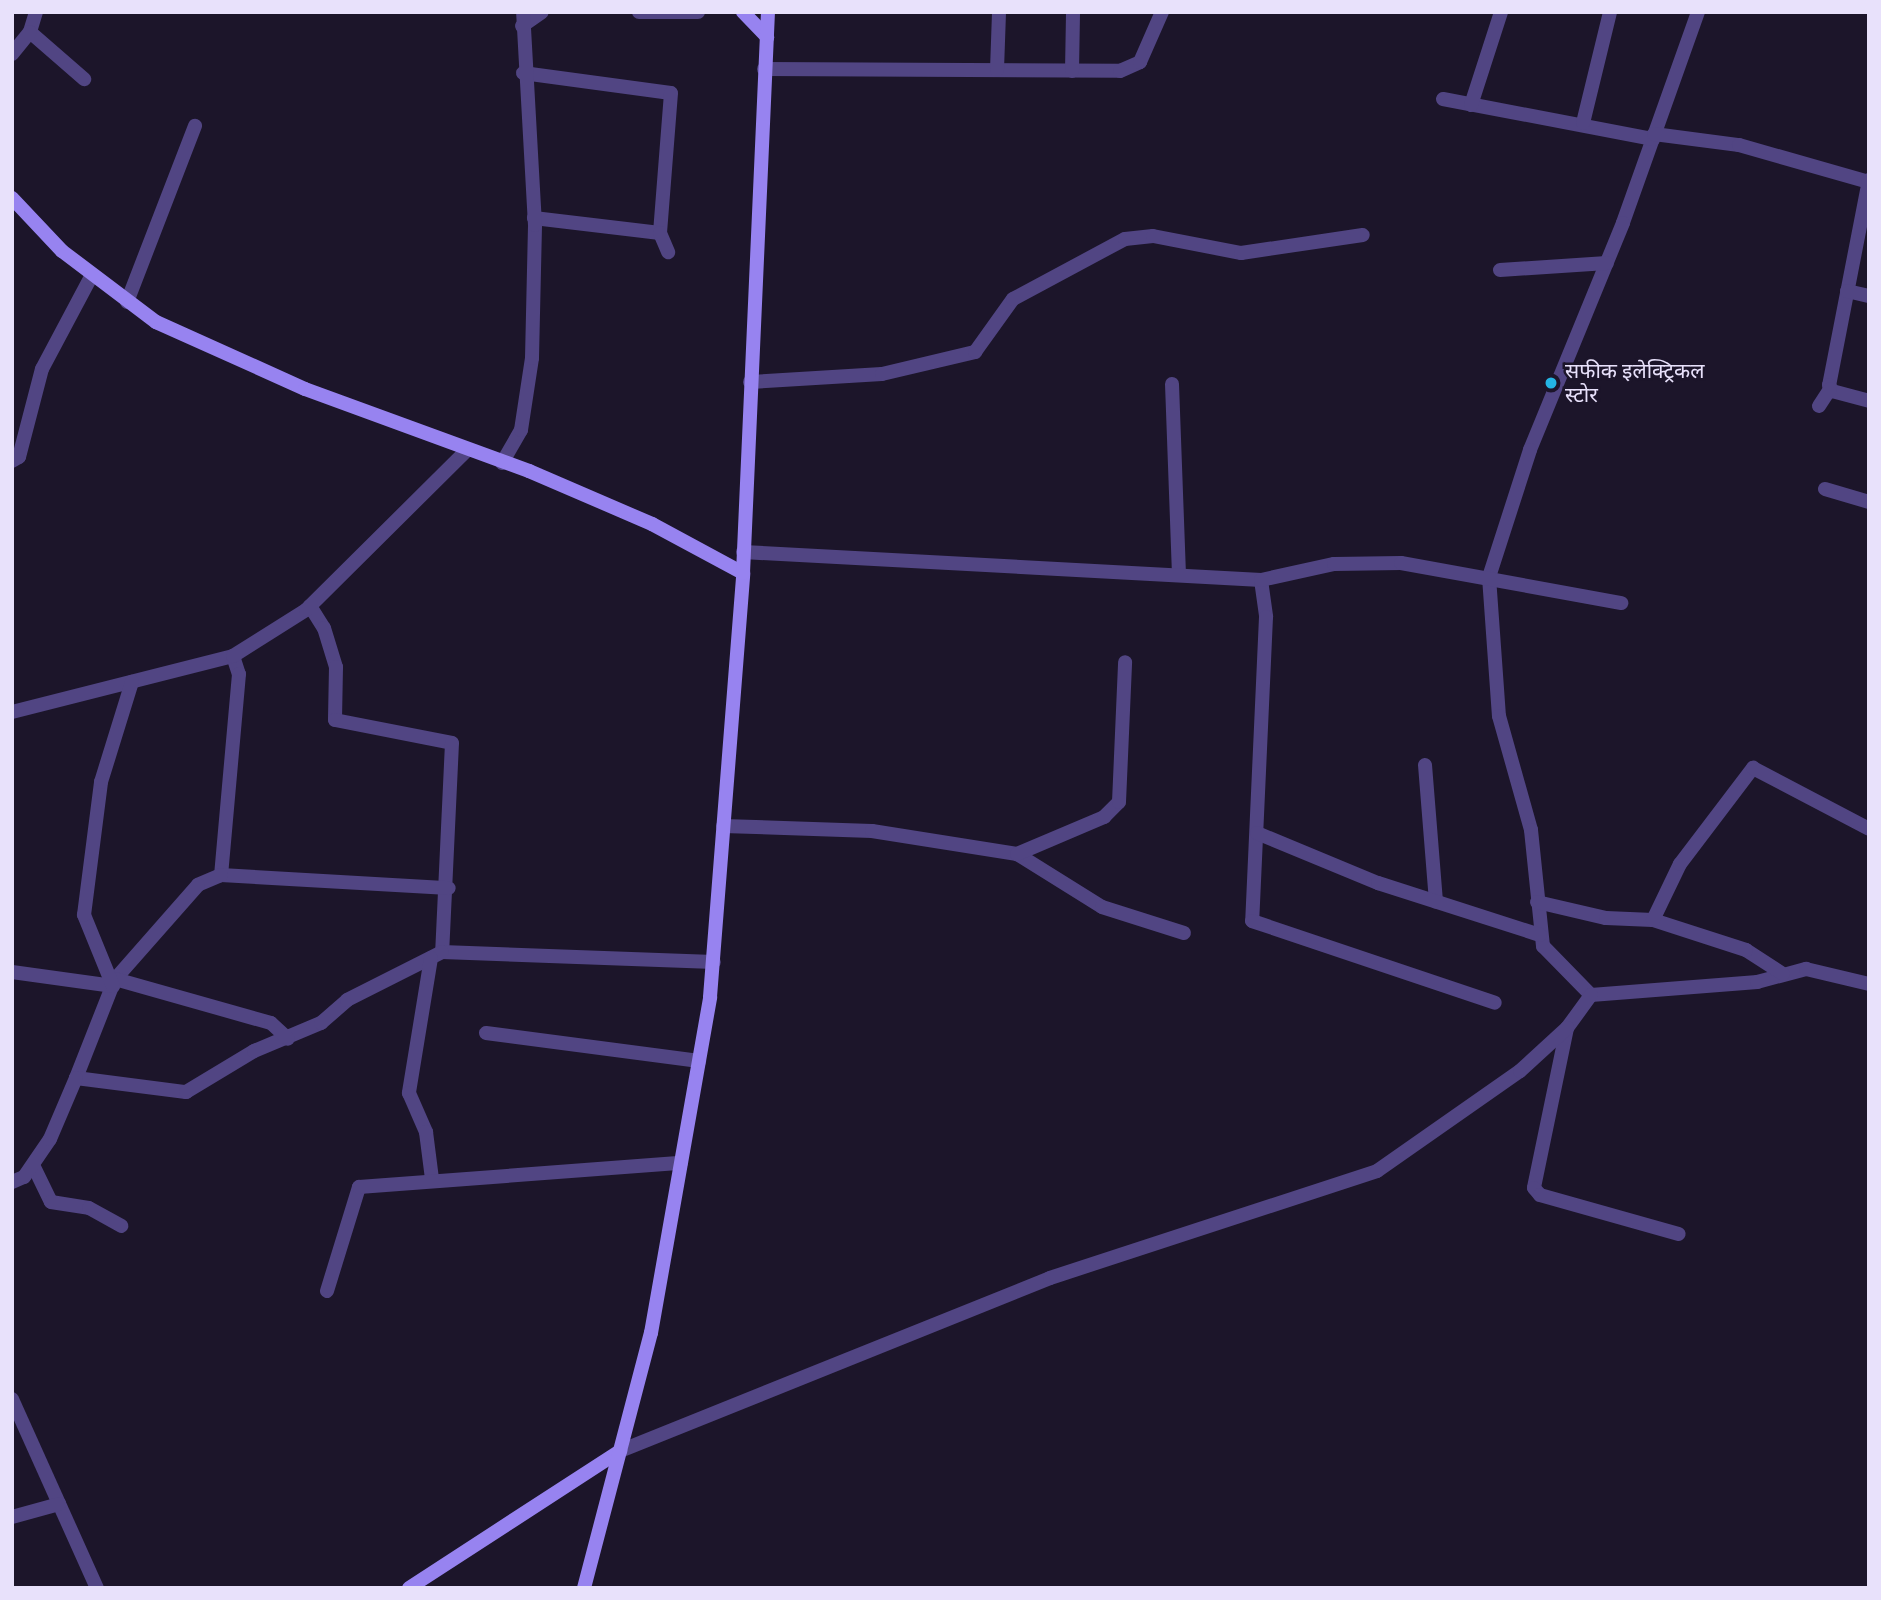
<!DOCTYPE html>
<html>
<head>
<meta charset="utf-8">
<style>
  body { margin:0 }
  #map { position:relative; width:1881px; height:1600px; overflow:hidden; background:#1c152a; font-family:Rubik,"Noto Sans Devanagari",sans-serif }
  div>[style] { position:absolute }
  .street>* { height:14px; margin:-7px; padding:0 7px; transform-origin:7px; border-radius:7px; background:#514583 }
  .secondary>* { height:14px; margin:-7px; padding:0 7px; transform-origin:7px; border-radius:7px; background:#9783f0 }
  .dots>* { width:19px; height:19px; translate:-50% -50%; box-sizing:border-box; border:4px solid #1c152a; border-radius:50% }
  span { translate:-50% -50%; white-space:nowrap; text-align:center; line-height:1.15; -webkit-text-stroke:5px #1c152a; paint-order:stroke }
  .poi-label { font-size:21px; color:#e8e1fb }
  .left { translate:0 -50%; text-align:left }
  .frame { position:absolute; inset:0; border:14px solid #e8e1fb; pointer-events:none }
</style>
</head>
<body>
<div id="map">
  <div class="street">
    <div style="left:36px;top:12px;width:21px;rotate:107deg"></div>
    <div style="left:30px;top:32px;width:72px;rotate:41deg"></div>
    <div style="left:639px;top:12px;width:59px"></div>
    <div style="left:1698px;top:12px;width:224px;rotate:109.6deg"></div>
    <div style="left:1623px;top:223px;width:245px;rotate:112.3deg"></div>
    <div style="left:1530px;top:450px;width:133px;rotate:107.9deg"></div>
    <div style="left:1489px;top:577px;width:139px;rotate:85.9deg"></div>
    <div style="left:1499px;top:716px;width:118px;rotate:74.3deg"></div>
    <div style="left:1531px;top:830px;width:117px;rotate:84.1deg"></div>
    <div style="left:1543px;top:946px;width:69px;rotate:45.6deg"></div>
    <div style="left:1591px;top:995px;width:167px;rotate:-4.5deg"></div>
    <div style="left:1757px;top:982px;width:51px;rotate:-14.9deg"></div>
    <div style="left:1806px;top:969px;width:65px;rotate:13.4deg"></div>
    <div style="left:522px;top:26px;width:24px;rotate:-35deg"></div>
    <div style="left:12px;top:54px;width:28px;rotate:-51deg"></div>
    <div style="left:764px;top:69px;width:356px;rotate:0.3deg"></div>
    <div style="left:1120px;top:71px;width:22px;rotate:-24deg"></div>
    <div style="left:1140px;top:62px;width:55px;rotate:-66.3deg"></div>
    <div style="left:997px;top:70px;width:58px;rotate:-88deg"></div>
    <div style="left:1072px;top:71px;width:59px;rotate:-89deg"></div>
    <div style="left:523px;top:73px;width:149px;rotate:7.7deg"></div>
    <div style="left:671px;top:93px;width:140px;rotate:94.5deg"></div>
    <div style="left:660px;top:233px;width:127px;rotate:-173.2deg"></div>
    <div style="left:1443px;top:99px;width:214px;rotate:10.8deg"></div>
    <div style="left:1471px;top:105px;width:98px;rotate:-72.1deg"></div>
    <div style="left:1583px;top:123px;width:114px;rotate:-76.3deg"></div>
    <div style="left:1654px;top:134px;width:86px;rotate:7.4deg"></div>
    <div style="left:1739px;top:145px;width:135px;rotate:15.9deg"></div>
    <div style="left:1869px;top:180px;width:209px;rotate:101deg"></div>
    <div style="left:1829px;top:385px;width:7px;rotate:63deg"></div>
    <div style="left:1832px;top:391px;width:38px;rotate:15deg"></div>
    <div style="left:660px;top:233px;width:21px;rotate:67deg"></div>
    <div style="left:1500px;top:270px;width:107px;rotate:-3.7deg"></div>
    <div style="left:1847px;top:291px;width:23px;rotate:13deg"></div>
    <div style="left:127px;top:302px;width:189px;rotate:-68.9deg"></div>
    <div style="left:750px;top:382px;width:132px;rotate:-3.5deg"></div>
    <div style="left:882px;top:374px;width:96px;rotate:-13.3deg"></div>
    <div style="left:975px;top:352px;width:65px;rotate:-54.4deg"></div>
    <div style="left:1013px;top:299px;width:127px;rotate:-28.2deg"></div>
    <div style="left:1125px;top:239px;width:28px;rotate:-6deg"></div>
    <div style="left:1153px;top:236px;width:90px;rotate:10.9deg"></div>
    <div style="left:1241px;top:253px;width:123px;rotate:-8.4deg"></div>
    <div style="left:1172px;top:384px;width:190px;rotate:87.9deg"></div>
    <div style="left:1819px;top:406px;width:20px;rotate:-57deg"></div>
    <div style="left:12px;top:461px;width:8px;rotate:-30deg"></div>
    <div style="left:19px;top:457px;width:91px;rotate:-75.4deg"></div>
    <div style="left:42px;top:369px;width:106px;rotate:-62deg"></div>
    <div style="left:502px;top:463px;width:38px;rotate:-60deg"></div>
    <div style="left:521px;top:430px;width:73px;rotate:-81.3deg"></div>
    <div style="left:532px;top:358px;width:133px;rotate:-88.7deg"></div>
    <div style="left:535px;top:225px;width:213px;rotate:-93.2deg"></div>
    <div style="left:1825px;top:489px;width:46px;rotate:16.5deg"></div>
    <div style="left:743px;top:552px;width:519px;rotate:3.09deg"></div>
    <div style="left:1261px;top:580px;width:37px;rotate:82deg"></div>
    <div style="left:1266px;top:617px;width:304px;rotate:92.6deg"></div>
    <div style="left:1252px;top:921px;width:256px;rotate:18.6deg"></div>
    <div style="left:1261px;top:580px;width:75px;rotate:-12.4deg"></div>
    <div style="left:1334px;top:564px;width:67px;rotate:-0.9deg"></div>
    <div style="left:1401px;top:563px;width:224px;rotate:10.3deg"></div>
    <div style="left:310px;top:606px;width:26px;rotate:58deg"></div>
    <div style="left:324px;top:628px;width:41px;rotate:72.9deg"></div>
    <div style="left:336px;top:667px;width:53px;rotate:91.1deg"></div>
    <div style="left:335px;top:720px;width:119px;rotate:11.1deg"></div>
    <div style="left:452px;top:743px;width:209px;rotate:92.7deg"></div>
    <div style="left:442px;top:952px;width:272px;rotate:2.1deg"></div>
    <div style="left:233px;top:656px;width:19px;rotate:72deg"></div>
    <div style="left:239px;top:674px;width:202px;rotate:95.1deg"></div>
    <div style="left:221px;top:875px;width:228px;rotate:3.3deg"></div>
    <div style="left:12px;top:712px;width:228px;rotate:-14.2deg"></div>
    <div style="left:233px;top:656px;width:86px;rotate:-32.2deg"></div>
    <div style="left:306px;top:610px;width:226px;rotate:-44.8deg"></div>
    <div style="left:1425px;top:765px;width:137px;rotate:85.4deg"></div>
    <div style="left:723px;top:826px;width:149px;rotate:1.9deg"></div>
    <div style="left:872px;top:831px;width:147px;rotate:9deg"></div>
    <div style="left:1017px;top:854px;width:100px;rotate:31.9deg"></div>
    <div style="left:1102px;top:907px;width:86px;rotate:17.6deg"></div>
    <div style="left:1257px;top:833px;width:131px;rotate:22.5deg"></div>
    <div style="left:1378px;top:883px;width:170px;rotate:17.8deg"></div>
    <div style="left:1017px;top:854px;width:95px;rotate:-23deg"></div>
    <div style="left:1104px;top:817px;width:21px;rotate:-45deg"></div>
    <div style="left:1119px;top:802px;width:140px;rotate:-87.5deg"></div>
    <div style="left:221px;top:875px;width:25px;rotate:157deg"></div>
    <div style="left:198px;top:885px;width:125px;rotate:131.4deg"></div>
    <div style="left:115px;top:979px;width:106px;rotate:111.5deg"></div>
    <div style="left:76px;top:1078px;width:111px;rotate:7.3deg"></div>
    <div style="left:186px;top:1092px;width:79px;rotate:-31.1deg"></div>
    <div style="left:254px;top:1051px;width:73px;rotate:-22.7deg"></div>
    <div style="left:321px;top:1023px;width:35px;rotate:-41deg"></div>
    <div style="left:347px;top:1000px;width:106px;rotate:-26.8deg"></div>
    <div style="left:1537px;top:902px;width:71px;rotate:13.1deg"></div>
    <div style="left:1606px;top:918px;width:47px;rotate:2.4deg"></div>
    <div style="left:431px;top:958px;width:137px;rotate:99.3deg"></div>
    <div style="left:409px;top:1093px;width:43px;rotate:66.4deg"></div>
    <div style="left:426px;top:1132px;width:47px;rotate:82.7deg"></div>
    <div style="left:12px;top:972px;width:102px;rotate:7.9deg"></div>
    <div style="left:1783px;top:974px;width:44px;rotate:-147deg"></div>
    <div style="left:1746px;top:950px;width:98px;rotate:-162.1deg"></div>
    <div style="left:1653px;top:920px;width:62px;rotate:-64.3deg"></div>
    <div style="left:1680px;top:864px;width:121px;rotate:-52.8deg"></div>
    <div style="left:1753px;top:768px;width:131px;rotate:27.7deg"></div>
    <div style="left:115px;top:979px;width:162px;rotate:15.8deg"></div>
    <div style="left:271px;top:1023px;width:23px;rotate:43deg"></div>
    <div style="left:113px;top:986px;width:77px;rotate:-112.2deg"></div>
    <div style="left:84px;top:915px;width:134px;rotate:-82.7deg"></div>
    <div style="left:101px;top:782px;width:105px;rotate:-72.8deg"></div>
    <div style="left:1591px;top:995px;width:41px;rotate:126deg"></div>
    <div style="left:1567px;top:1028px;width:163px;rotate:101.7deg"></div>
    <div style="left:1534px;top:1188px;width:9px;rotate:49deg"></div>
    <div style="left:1540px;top:1195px;width:144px;rotate:15.7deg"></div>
    <div style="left:486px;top:1033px;width:215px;rotate:7.5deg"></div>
    <div style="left:33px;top:1165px;width:41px;rotate:64.1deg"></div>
    <div style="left:51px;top:1202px;width:38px;rotate:9deg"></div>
    <div style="left:89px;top:1208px;width:37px;rotate:29deg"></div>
    <div style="left:12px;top:1182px;width:13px;rotate:-23deg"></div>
    <div style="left:24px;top:1177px;width:46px;rotate:-55.6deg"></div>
    <div style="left:50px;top:1139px;width:66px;rotate:-66.9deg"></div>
    <div style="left:327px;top:1291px;width:109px;rotate:-72.9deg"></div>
    <div style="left:359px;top:1187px;width:323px;rotate:-4.3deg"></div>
    <div style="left:12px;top:1399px;width:207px;rotate:65.8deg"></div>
    <div style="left:620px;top:1451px;width:463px;rotate:-21.9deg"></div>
    <div style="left:1050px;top:1278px;width:344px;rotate:-18.1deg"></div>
    <div style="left:1377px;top:1171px;width:174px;rotate:-35deg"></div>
    <div style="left:1520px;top:1071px;width:64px;rotate:-42.5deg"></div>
    <div style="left:12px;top:1517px;width:49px;rotate:-15.5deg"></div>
  </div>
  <div class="secondary">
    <div style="left:743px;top:12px;width:35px;rotate:46deg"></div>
    <div style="left:12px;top:198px;width:73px;rotate:46.7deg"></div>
    <div style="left:62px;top:251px;width:118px;rotate:37.1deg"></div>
    <div style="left:156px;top:322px;width:163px;rotate:24.2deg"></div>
    <div style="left:305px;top:389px;width:239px;rotate:20.1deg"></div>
    <div style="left:529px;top:471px;width:134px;rotate:23.3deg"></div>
    <div style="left:652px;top:524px;width:103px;rotate:28.3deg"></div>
    <div style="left:409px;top:1588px;width:252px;rotate:-33deg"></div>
    <div style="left:584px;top:1588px;width:264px;rotate:-75.3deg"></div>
    <div style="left:651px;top:1333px;width:341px;rotate:-80deg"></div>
    <div style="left:710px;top:997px;width:425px;rotate:-85.5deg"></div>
    <div style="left:743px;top:573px;width:562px;rotate:-87.45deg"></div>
  </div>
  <div class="dots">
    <div style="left:1551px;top:383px;background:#24b5e5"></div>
  </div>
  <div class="poi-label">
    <span class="left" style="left:1565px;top:383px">सफीक इलेक्ट्रिकल<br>स्टोर</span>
  </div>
  <div class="frame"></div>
</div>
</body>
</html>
